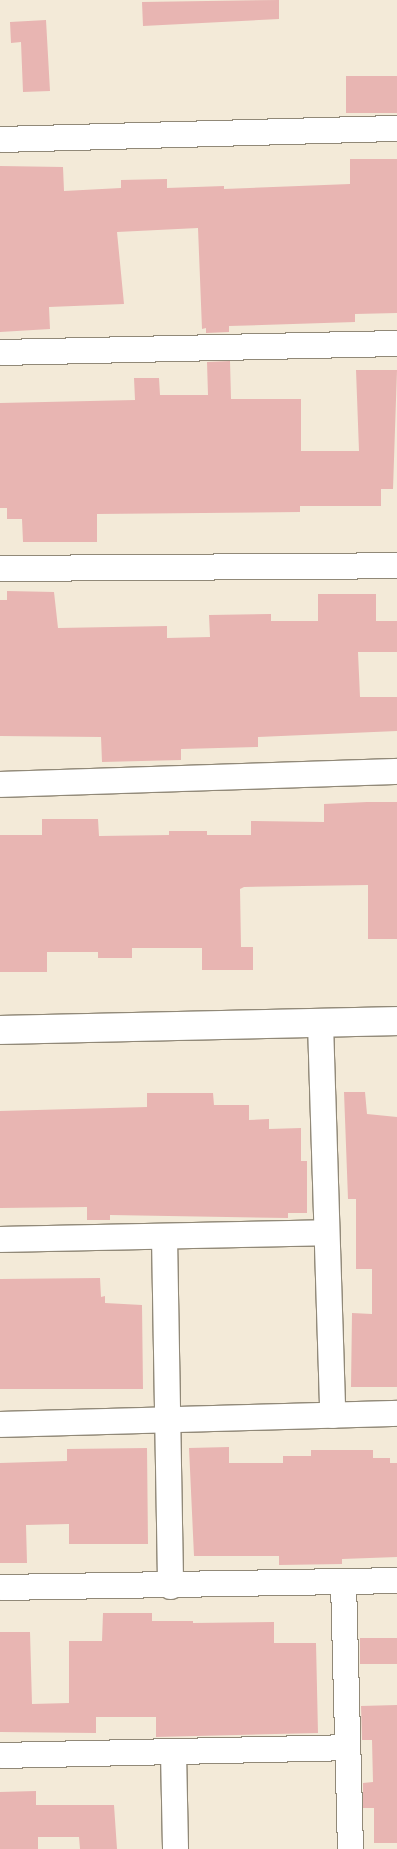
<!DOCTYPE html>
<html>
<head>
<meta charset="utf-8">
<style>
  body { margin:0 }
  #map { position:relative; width:397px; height:1849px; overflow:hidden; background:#f3ead8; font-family:Inter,sans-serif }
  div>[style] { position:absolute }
  .building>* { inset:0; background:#e8b5b2; transform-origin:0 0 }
  .roads { filter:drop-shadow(1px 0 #918978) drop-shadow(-1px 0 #918978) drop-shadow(0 1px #918978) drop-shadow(0 -1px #918978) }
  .street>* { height:25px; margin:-12.5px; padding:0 12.5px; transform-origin:12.5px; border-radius:12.5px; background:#fff }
  .secondary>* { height:28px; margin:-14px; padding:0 14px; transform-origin:14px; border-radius:14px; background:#fff }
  span { translate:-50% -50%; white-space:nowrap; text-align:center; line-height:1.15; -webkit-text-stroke:4px #fff8e9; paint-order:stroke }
</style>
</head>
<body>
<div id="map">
  <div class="building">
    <div style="clip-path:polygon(279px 0,279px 19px,143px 26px,142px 2px)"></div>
    <div style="clip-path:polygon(46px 20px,50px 91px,23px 92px,21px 42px,11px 43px,10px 22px)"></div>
    <div style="left:397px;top:76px;width:37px;height:51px;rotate:90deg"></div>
    <div style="clip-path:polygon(350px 159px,397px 159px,397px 313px,355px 314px,355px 322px,229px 326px,229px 332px,206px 333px,206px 328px,202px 329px,198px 228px,117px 232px,124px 304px,49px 307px,50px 329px,0 332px,0 166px,63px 167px,64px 191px,121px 188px,121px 180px,167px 179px,167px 188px,224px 186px,224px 189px,350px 184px)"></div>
    <div style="clip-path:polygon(230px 361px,231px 399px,301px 399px,301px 451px,359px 451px,356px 370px,397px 370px,393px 489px,381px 489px,381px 506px,300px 506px,300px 512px,97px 514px,97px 542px,23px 542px,22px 519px,7px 519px,7px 508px,0 508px,0 403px,135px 400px,134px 378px,159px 378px,160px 395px,208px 395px,207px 362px)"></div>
    <div style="clip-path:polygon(7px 591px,54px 592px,58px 628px,167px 626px,167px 638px,210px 637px,209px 615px,271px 614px,271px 621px,318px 621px,318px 594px,376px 594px,376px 621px,397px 621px,397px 652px,358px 652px,360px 697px,397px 697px,397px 731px,258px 737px,258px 747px,181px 749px,181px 760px,102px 762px,101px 737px,0 736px,0 600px,7px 600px)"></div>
    <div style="clip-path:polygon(367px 802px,397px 802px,397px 939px,368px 939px,368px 885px,244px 887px,240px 889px,241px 947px,253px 947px,253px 970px,202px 970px,202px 948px,132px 948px,132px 958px,98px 958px,98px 952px,47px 952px,47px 972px,0 972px,0 835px,42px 835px,42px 819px,98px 819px,99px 836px,169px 835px,169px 831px,207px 831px,207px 835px,251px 835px,251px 821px,324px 822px,324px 804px)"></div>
    <div style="clip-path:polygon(344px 1092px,365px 1092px,367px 1114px,397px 1117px,397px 1387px,351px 1387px,352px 1313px,372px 1314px,372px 1269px,356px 1269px,356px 1199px,348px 1199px)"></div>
    <div style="clip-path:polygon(147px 1093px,213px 1093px,214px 1105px,249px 1105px,249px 1120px,269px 1119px,269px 1129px,301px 1128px,301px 1161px,307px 1161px,307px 1213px,288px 1213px,288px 1218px,110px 1215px,110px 1220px,87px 1220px,87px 1207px,0 1208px,0 1111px,147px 1107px)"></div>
    <div style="clip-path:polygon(100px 1278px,101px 1297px,105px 1296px,105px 1303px,142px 1305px,143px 1389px,0 1389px,0 1279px)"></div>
    <div style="clip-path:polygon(229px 1447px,229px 1463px,283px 1463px,283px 1456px,311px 1456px,311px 1450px,373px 1450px,373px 1458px,390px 1458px,390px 1463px,397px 1463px,397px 1557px,342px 1559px,342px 1564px,279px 1565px,279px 1556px,194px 1556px,189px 1448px)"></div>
    <div style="clip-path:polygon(147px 1448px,148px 1544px,69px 1544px,69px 1524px,26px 1525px,27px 1563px,0 1563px,0 1463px,67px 1461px,67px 1449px)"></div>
    <div style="clip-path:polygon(103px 1613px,152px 1613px,152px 1621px,193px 1621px,193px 1623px,274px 1622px,274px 1643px,316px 1643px,318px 1733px,156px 1737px,156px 1717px,96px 1717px,96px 1733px,0 1732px,0 1632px,30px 1632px,32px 1704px,69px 1703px,69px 1641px,102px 1641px)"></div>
    <div style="left:360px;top:1638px;width:37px;height:26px"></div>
    <div style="clip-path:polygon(397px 1705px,397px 1843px,374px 1843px,374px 1808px,363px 1808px,363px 1783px,373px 1782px,372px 1740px,362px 1740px,361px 1706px)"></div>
    <div style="clip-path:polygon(36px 1791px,36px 1805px,114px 1805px,117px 1849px,80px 1849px,79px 1837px,38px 1837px,38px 1849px,0 1849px,0 1792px)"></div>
  </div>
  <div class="roads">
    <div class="street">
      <div style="left:0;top:139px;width:397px;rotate:-1.6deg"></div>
      <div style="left:0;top:352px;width:397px;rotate:-1.3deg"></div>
      <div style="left:0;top:568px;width:397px;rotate:-0.4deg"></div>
      <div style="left:0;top:784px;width:397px;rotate:-1.9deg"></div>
      <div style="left:320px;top:1023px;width:392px;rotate:88.2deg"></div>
      <div style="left:164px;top:1236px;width:350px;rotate:89deg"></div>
      <div style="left:0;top:1239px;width:325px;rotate:-1.2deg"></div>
      <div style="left:0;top:1424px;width:397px;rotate:-1.6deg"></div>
      <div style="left:343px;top:1582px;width:267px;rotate:88.5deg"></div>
      <div style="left:0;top:1587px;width:397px;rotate:-1deg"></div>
      <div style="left:173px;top:1752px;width:97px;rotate:88.8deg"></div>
      <div style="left:0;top:1755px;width:347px;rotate:-1.3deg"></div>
    </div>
    <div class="secondary">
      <div style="left:0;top:1030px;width:397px;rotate:-1.3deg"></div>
    </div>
  </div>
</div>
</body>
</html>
